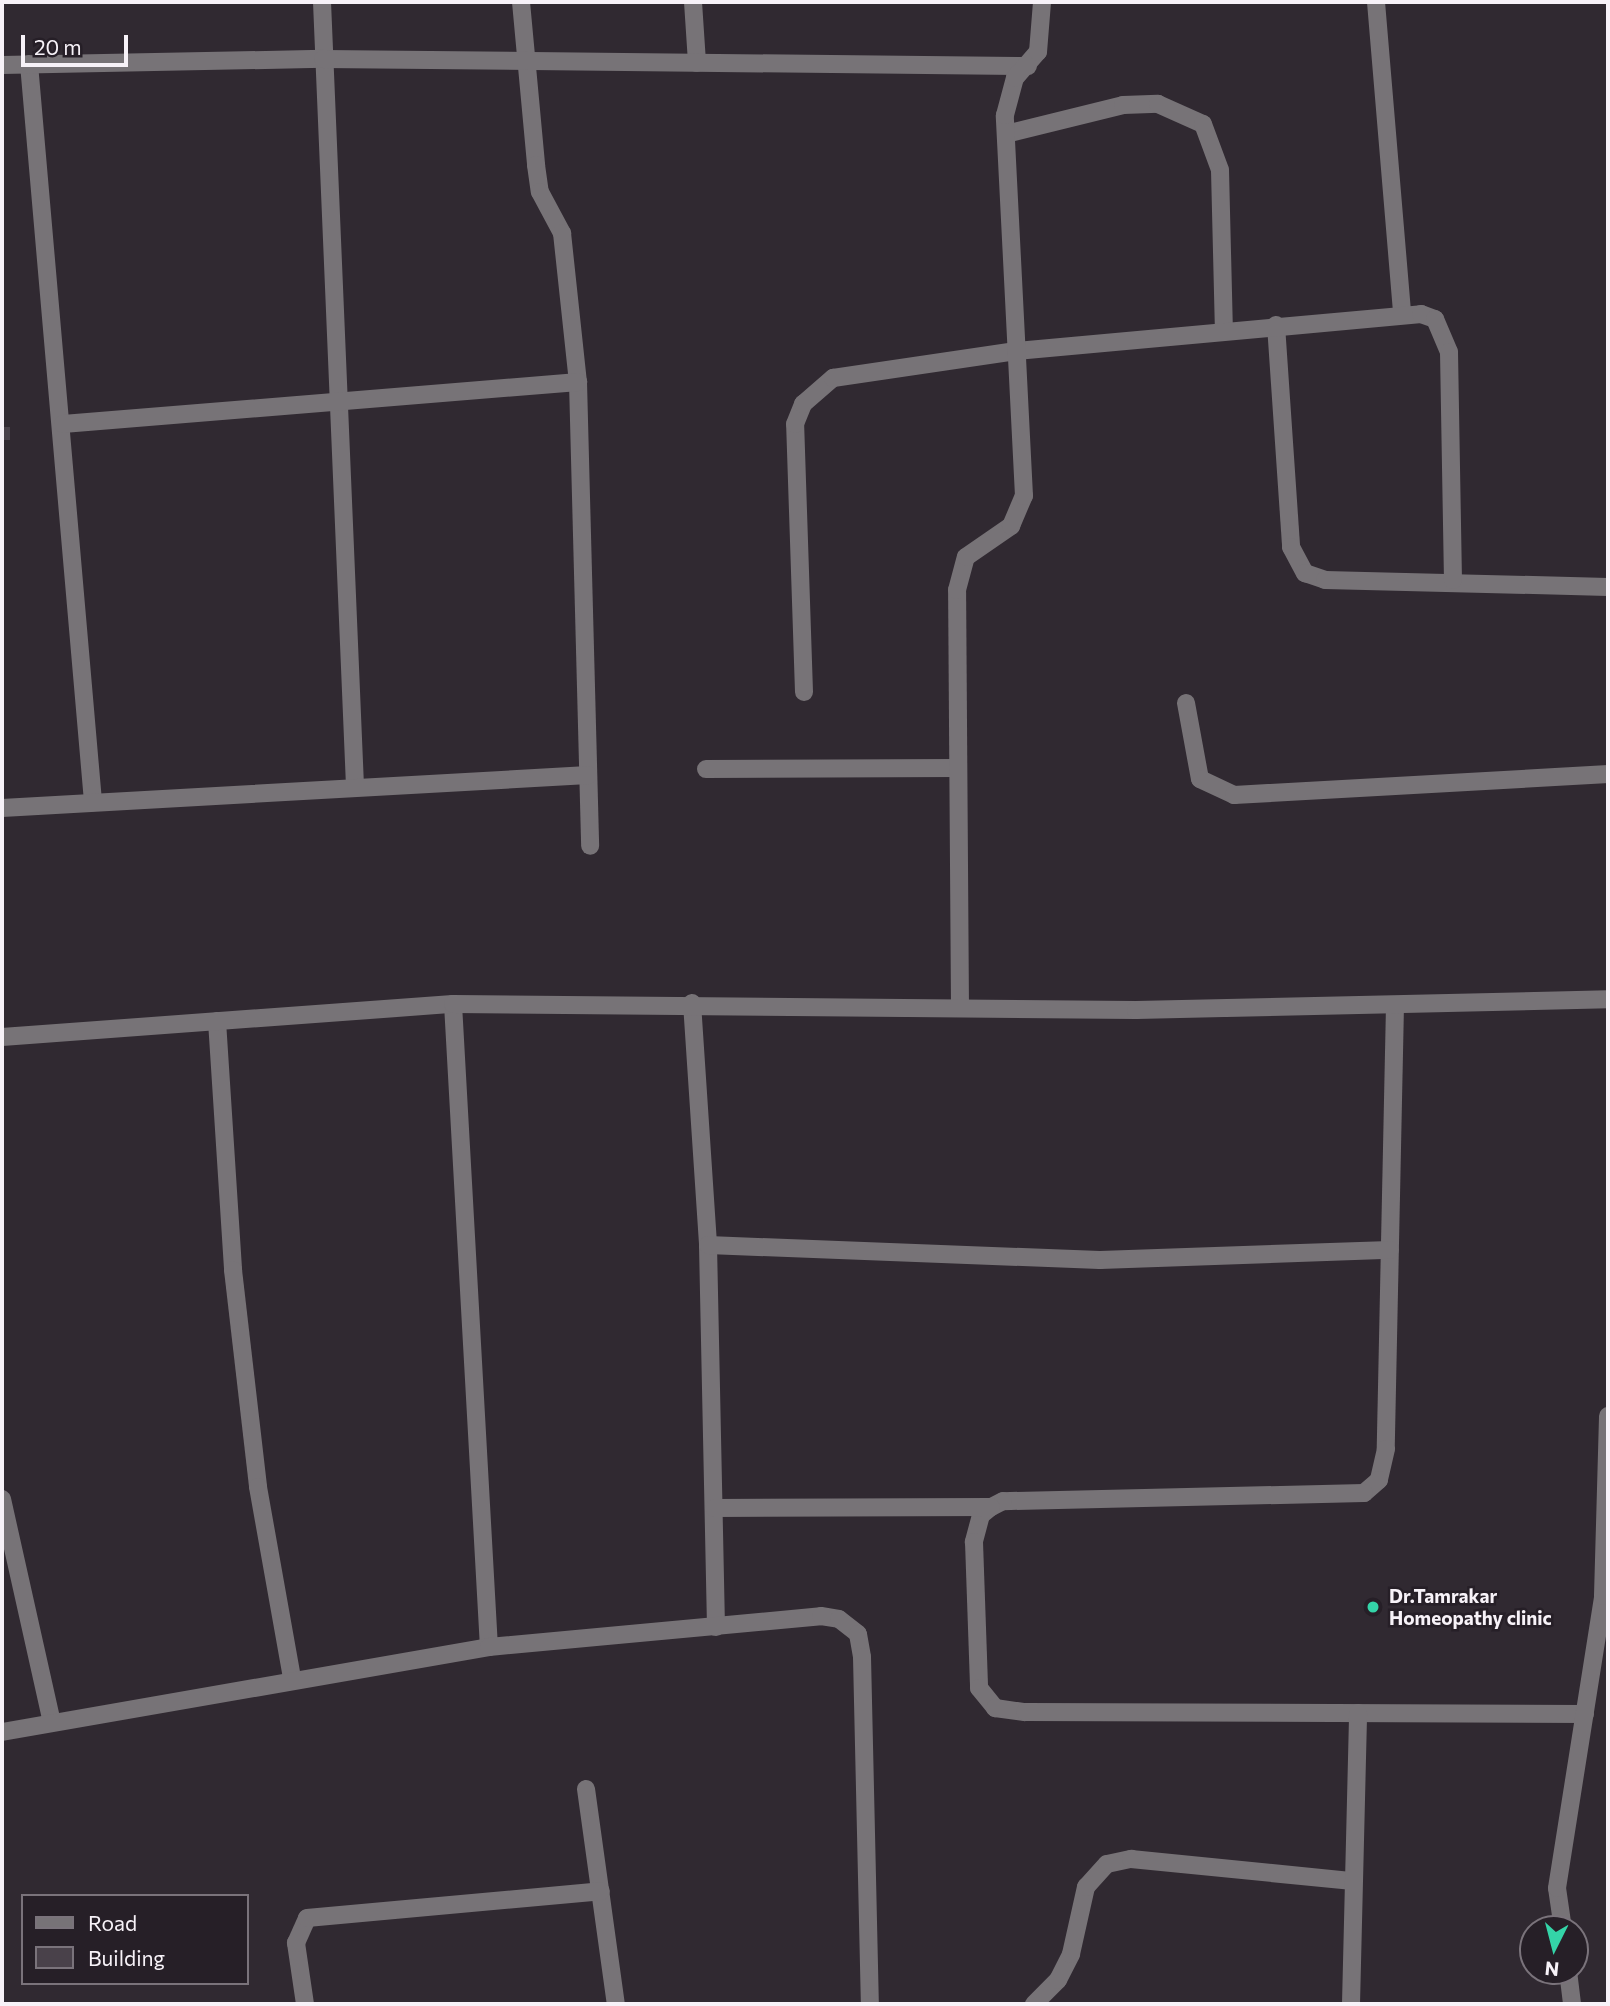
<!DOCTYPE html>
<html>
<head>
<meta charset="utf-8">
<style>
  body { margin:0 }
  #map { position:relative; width:1610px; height:2006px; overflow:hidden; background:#302931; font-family:Commissioner,sans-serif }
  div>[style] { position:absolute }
  .building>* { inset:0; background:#49414a; transform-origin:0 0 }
  .minor>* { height:18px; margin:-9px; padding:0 9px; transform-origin:9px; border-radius:9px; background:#777377 }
  .dots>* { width:19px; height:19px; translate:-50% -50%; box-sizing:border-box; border:4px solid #261f27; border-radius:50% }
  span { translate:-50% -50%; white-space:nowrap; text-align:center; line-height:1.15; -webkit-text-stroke:5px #261f27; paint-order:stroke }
  .poi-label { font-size:19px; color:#f7f2f8; font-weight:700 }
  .left { translate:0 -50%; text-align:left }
  .frame { position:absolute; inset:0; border:4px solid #f7f2f8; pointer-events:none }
  .legend { position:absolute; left:21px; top:1894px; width:228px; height:91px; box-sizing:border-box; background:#261f27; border:2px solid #7a737b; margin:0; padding:9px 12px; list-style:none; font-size:21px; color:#f7f2f8 }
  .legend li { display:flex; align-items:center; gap:14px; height:35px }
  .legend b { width:35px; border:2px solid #7a737b }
  .north { position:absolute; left:1519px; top:1915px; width:70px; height:70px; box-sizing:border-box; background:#261f27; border:2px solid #7a737b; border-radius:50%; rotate:186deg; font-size:19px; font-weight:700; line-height:28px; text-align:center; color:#f7f2f8 }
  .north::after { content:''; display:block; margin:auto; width:24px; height:32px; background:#34d4a8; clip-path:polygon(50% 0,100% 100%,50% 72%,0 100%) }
  .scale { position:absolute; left:21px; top:35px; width:107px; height:32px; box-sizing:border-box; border:4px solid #f7f2f8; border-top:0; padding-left:9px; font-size:21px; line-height:24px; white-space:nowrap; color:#f7f2f8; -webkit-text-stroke:5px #261f27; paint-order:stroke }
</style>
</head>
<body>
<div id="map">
  <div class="building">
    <div style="left:2px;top:427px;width:8px;height:13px"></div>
  </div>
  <div class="minor">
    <div style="left:322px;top:2px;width:784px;rotate:87.59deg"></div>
    <div style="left:521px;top:2px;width:164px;rotate:84.7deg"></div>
    <div style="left:536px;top:165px;width:27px;rotate:82deg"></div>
    <div style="left:540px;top:192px;width:47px;rotate:61.8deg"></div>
    <div style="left:562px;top:233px;width:150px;rotate:83.9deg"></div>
    <div style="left:578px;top:382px;width:464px;rotate:88.5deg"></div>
    <div style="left:693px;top:2px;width:61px;rotate:86.2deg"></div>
    <div style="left:1376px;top:2px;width:311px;rotate:85.2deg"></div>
    <div style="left:29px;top:64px;width:741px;rotate:85.04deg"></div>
    <div style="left:2px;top:65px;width:321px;rotate:-1.1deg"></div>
    <div style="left:323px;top:59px;width:705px;rotate:0.57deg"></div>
    <div style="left:1006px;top:134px;width:121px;rotate:-13.9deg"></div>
    <div style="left:1123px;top:105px;width:35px;rotate:-2deg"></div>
    <div style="left:1158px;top:104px;width:49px;rotate:24deg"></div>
    <div style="left:1203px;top:124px;width:49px;rotate:69.7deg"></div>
    <div style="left:1220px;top:170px;width:160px;rotate:88.6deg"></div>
    <div style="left:1276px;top:325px;width:223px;rotate:86.1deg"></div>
    <div style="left:1291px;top:547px;width:30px;rotate:62deg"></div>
    <div style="left:1305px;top:573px;width:21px;rotate:19deg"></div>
    <div style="left:1325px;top:580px;width:283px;rotate:1.4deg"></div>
    <div style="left:63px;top:424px;width:517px;rotate:-4.66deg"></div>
    <div style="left:804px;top:692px;width:268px;rotate:-91.9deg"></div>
    <div style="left:795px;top:424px;width:22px;rotate:-68deg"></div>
    <div style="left:803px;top:404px;width:40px;rotate:-41deg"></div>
    <div style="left:833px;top:378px;width:185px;rotate:-8.4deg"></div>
    <div style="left:1016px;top:351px;width:407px;rotate:-5.2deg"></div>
    <div style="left:1421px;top:314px;width:15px;rotate:20deg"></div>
    <div style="left:1435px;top:319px;width:36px;rotate:67deg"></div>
    <div style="left:1449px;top:352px;width:228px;rotate:89deg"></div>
    <div style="left:1186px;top:703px;width:77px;rotate:79.6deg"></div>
    <div style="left:1200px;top:779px;width:38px;rotate:25deg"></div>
    <div style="left:1234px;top:795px;width:375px;rotate:-3.2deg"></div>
    <div style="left:706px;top:769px;width:252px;rotate:-0.2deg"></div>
    <div style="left:2px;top:808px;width:587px;rotate:-3.22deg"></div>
    <div style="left:692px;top:1003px;width:243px;rotate:86.2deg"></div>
    <div style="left:708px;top:1245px;width:382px;rotate:88.8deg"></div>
    <div style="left:453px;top:1004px;width:644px;rotate:86.8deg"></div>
    <div style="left:1395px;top:1005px;width:444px;rotate:91.2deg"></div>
    <div style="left:1386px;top:1449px;width:32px;rotate:103deg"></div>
    <div style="left:1379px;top:1480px;width:20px;rotate:139deg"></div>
    <div style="left:1364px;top:1493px;width:361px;rotate:178.7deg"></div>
    <div style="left:1003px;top:1501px;width:13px;rotate:153deg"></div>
    <div style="left:991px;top:1507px;width:13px;rotate:141deg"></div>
    <div style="left:981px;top:1515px;width:28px;rotate:105deg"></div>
    <div style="left:974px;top:1542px;width:146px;rotate:88deg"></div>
    <div style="left:979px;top:1688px;width:26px;rotate:51deg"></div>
    <div style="left:995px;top:1708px;width:30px;rotate:8deg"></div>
    <div style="left:1025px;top:1712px;width:560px;rotate:0.2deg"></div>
    <div style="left:960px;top:1008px;width:418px;rotate:-90.4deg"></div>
    <div style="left:957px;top:590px;width:34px;rotate:-75deg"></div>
    <div style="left:966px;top:557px;width:55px;rotate:-34.6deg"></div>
    <div style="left:1011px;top:526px;width:33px;rotate:-67deg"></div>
    <div style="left:1024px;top:496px;width:381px;rotate:-92.9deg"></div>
    <div style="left:1005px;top:115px;width:38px;rotate:-75deg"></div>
    <div style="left:1015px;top:78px;width:35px;rotate:-49deg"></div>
    <div style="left:1038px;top:52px;width:50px;rotate:-85.4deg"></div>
    <div style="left:217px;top:1021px;width:250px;rotate:86.3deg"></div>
    <div style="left:233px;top:1270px;width:218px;rotate:83.4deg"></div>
    <div style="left:258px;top:1487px;width:193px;rotate:79.9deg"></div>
    <div style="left:2px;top:1037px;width:452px;rotate:-4.2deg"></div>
    <div style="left:453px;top:1004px;width:683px;rotate:0.5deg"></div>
    <div style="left:1136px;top:1010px;width:472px;rotate:-1.3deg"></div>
    <div style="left:708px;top:1245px;width:392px;rotate:2.2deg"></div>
    <div style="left:1100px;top:1260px;width:290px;rotate:-2deg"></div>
    <div style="left:2px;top:1499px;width:229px;rotate:77.4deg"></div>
    <div style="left:714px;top:1508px;width:277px;rotate:-0.2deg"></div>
    <div style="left:2px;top:1732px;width:494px;rotate:-9.9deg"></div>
    <div style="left:489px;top:1647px;width:333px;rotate:-5.3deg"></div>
    <div style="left:821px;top:1616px;width:18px;rotate:9deg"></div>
    <div style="left:839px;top:1619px;width:24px;rotate:38deg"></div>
    <div style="left:858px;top:1634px;width:23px;rotate:80deg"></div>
    <div style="left:862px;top:1657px;width:347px;rotate:88.7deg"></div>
    <div style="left:586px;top:1789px;width:217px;rotate:82.1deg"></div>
    <div style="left:1563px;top:1929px;width:41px;rotate:-98.3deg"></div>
    <div style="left:1557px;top:1888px;width:296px;rotate:-81deg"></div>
    <div style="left:1603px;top:1596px;width:180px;rotate:-88.4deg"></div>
    <div style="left:1568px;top:1971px;width:33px;rotate:83deg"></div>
    <div style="left:305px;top:2004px;width:62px;rotate:-98.4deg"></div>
    <div style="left:296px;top:1943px;width:27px;rotate:-66deg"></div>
    <div style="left:307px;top:1918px;width:295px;rotate:-5.2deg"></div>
    <div style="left:1034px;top:2004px;width:34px;rotate:-45deg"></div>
    <div style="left:1058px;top:1980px;width:29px;rotate:-63deg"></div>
    <div style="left:1071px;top:1954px;width:69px;rotate:-77.4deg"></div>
    <div style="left:1086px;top:1887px;width:31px;rotate:-48deg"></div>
    <div style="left:1107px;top:1864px;width:25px;rotate:-12deg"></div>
    <div style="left:1131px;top:1859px;width:223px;rotate:5.7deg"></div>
    <div style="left:1351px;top:2004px;width:291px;rotate:-88.6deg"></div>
  </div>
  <div class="dots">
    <div style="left:1373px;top:1607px;background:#34d4a8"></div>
  </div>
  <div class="poi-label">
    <span class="left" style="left:1389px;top:1607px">Dr.Tamrakar<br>Homeopathy clinic</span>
  </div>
  <div class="frame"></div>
  <ul class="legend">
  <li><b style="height:9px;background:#777377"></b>Road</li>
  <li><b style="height:19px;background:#49414a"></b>Building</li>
  </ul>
  <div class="north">N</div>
  <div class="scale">20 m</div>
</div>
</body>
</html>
